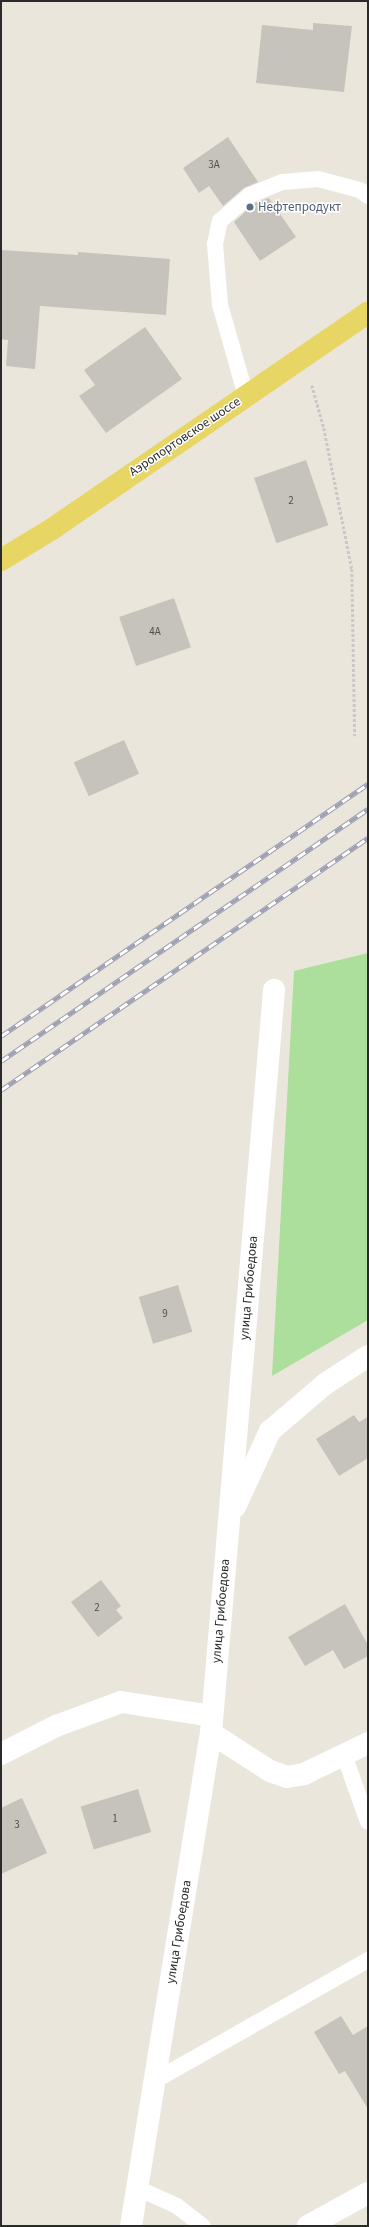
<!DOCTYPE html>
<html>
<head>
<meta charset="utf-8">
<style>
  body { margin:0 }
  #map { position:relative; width:369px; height:2227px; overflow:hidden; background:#ebe6dc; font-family:"Source Sans 3",sans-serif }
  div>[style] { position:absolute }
  .green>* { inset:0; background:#acde9c }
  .building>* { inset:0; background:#c6c3bc; transform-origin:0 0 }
  .path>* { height:2.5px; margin-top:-1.25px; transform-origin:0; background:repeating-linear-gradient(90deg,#c8c8c8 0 3px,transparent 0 5px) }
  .service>* { height:16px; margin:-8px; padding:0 8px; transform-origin:8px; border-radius:8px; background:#fff }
  .minor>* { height:22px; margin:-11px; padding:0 11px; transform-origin:11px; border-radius:11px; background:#fff }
  .primary>* { height:22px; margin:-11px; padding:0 11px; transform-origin:11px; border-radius:11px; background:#e8d664 }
  .rail>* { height:4.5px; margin-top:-2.25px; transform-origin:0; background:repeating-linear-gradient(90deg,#fff 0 9px,#9fa0b3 0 18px); box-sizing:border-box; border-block:1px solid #9fa0b3 }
  .dots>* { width:11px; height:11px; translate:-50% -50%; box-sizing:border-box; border:2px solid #fff; border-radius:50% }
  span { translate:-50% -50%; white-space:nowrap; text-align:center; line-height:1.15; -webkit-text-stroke:3px #fff; paint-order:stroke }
  .number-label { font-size:11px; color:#51504e }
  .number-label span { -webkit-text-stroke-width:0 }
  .service-label { font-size:13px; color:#4e5e75 }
  .left { translate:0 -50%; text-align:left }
  .street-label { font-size:13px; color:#2a2a2a }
  .frame { position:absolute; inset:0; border:2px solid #2a2a2a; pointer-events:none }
</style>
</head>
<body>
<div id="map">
  <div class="green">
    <div style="clip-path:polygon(368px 953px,368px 1320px,272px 1376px,294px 971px)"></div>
  </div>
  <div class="building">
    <div style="clip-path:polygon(313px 23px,352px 26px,344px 92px,256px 83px,262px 25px,313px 30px)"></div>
    <div style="clip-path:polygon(228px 137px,258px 182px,244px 188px,223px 206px,209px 186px,199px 193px,183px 168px)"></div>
    <div style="clip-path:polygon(269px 198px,296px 237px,260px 261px,234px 222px,255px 203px)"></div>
    <div style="clip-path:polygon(1px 250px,78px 255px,78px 252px,170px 259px,166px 315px,40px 306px,35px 369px,6px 366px,8px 340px,1px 339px)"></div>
    <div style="clip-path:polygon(145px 327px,182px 379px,106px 433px,79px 396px,95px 385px,84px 370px)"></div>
    <div style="left:306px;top:460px;width:69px;height:55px;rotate:71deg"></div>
    <div style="left:174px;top:598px;width:52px;height:58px;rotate:71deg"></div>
    <div style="left:124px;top:740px;width:37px;height:55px;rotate:66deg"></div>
    <div style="left:178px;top:1285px;width:49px;height:41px;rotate:73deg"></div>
    <div style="clip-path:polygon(354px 1415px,359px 1422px,368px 1417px,368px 1458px,339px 1476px,316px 1439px)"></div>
    <div style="clip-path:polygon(101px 1580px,121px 1606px,116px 1610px,123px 1618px,98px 1637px,71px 1602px)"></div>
    <div style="clip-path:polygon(345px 1604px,368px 1645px,368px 1656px,344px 1669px,333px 1650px,305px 1666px,288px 1637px)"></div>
    <div style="left:138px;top:1789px;width:45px;height:60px;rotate:73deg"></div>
    <div style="clip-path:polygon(22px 1798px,47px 1853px,1px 1874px,1px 1808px)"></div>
    <div style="clip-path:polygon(341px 2016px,353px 2035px,368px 2026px,368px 2109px,345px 2071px,339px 2074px,314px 2032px)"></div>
  </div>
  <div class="path">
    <div style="left:312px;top:385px;width:45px;rotate:74.4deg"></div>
    <div style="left:324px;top:428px;width:144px;rotate:78.8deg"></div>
    <div style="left:352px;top:569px;width:167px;rotate:89deg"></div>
  </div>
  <div class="service">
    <div style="left:246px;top:396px;width:95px;rotate:-105.9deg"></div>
    <div style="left:220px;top:305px;width:61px;rotate:-94.7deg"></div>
    <div style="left:215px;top:244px;width:24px;rotate:-78deg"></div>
    <div style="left:220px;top:221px;width:40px;rotate:-41deg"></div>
    <div style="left:250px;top:195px;width:35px;rotate:-22deg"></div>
    <div style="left:283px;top:182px;width:35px;rotate:-5deg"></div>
    <div style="left:318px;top:179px;width:43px;rotate:14.7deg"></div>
    <div style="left:360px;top:190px;width:10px;rotate:37deg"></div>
    <div style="left:344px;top:1755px;width:71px;rotate:70.3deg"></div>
    <div style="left:154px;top:2081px;width:246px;rotate:-29.5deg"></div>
    <div style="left:137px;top:2188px;width:44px;rotate:24.2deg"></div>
    <div style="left:177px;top:2206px;width:33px;rotate:38deg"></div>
  </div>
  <div class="minor">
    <div style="left:235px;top:1507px;width:84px;rotate:-65.3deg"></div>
    <div style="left:270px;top:1431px;width:72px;rotate:-40.5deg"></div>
    <div style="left:325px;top:1384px;width:51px;rotate:-33.1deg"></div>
    <div style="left:211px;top:1733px;width:70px;rotate:32.8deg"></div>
    <div style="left:270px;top:1771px;width:18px;rotate:19deg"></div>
    <div style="left:287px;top:1777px;width:17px;rotate:-10deg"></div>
    <div style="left:304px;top:1774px;width:71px;rotate:-25.8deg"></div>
    <div style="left:1px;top:1754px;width:62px;rotate:-27deg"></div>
    <div style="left:56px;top:1726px;width:69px;rotate:-20.3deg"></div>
    <div style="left:121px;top:1702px;width:92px;rotate:8.7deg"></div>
    <div style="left:131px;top:2226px;width:499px;rotate:-80.8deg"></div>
    <div style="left:211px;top:1733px;width:746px;rotate:-85.15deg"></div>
    <div style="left:308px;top:2226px;width:68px;rotate:-28.8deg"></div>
  </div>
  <div class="primary">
    <div style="left:1px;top:560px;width:60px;rotate:-31.3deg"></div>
    <div style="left:52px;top:529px;width:383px;rotate:-34.4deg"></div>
  </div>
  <div class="rail">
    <div style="left:1px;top:1036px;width:445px;rotate:-34.5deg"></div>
    <div style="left:1px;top:1061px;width:445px;rotate:-34.5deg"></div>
    <div style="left:1px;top:1090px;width:445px;rotate:-34.5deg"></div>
  </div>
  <div class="dots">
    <div style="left:250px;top:207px;background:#5c6f8a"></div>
  </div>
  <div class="number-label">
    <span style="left:214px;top:165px">3А</span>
    <span style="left:291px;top:501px">2</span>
    <span style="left:155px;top:632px">4А</span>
    <span style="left:165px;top:1314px">9</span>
    <span style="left:97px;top:1608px">2</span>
    <span style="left:115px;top:1819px">1</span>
    <span style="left:17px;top:1825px">3</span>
  </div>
  <div class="service-label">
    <span class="left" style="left:258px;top:207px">Нефтепродукт</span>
  </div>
  <div class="street-label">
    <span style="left:185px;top:437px;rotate:-34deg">Аэропортовское шоссе</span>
    <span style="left:249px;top:1288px;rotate:-85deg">улица Грибоедова</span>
    <span style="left:221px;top:1611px;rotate:-85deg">улица Грибоедова</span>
    <span style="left:179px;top:1932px;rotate:-81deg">улица Грибоедова</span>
  </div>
  <div class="frame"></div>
</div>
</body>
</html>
